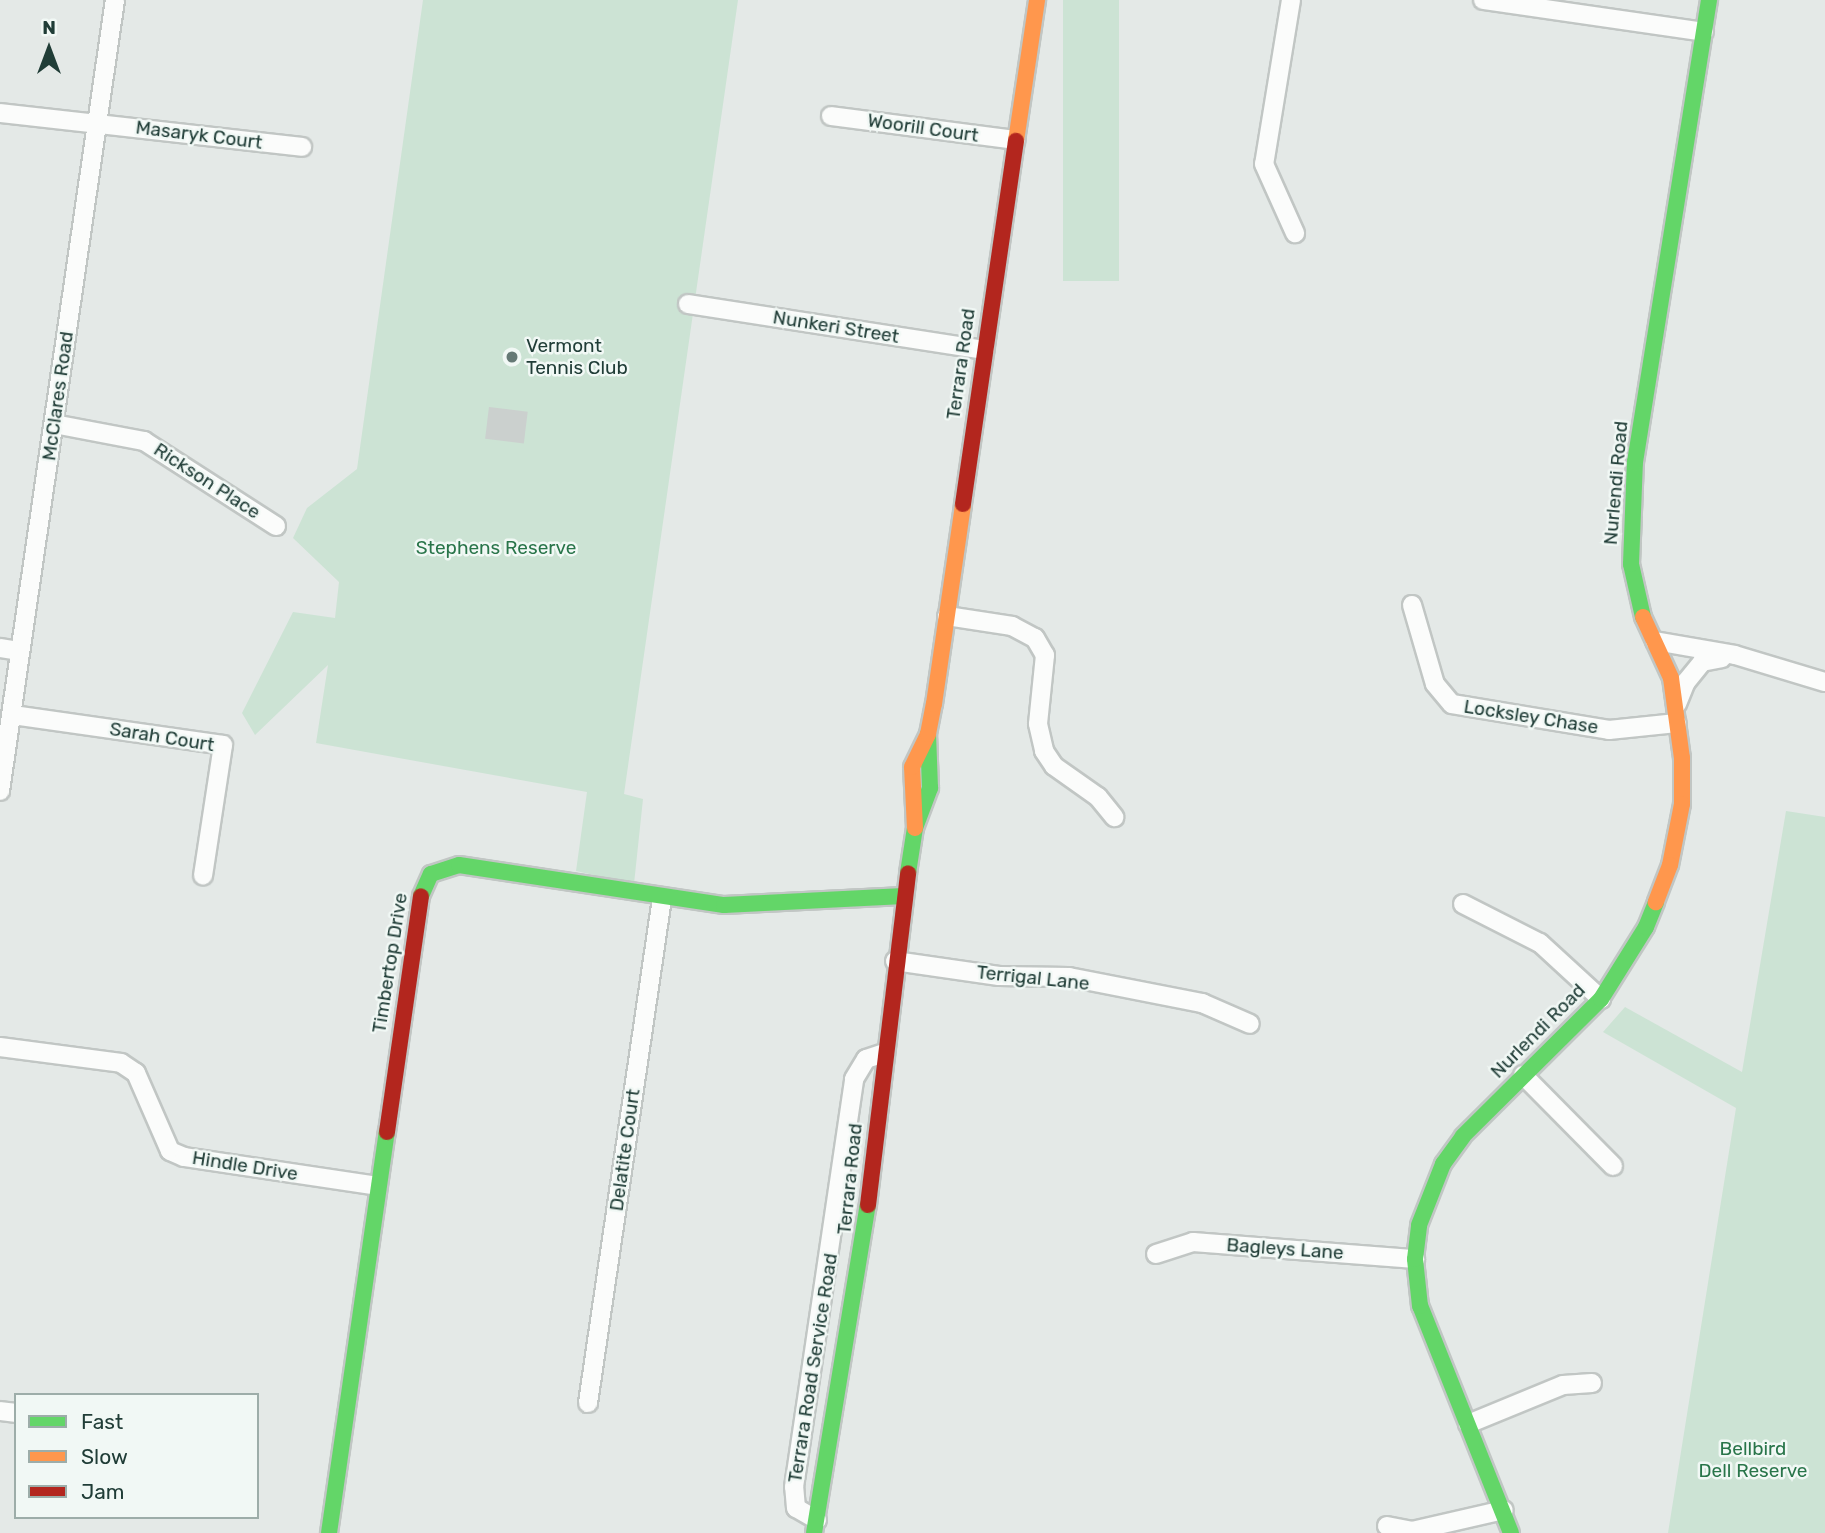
<!DOCTYPE html>
<html>
<head>
<meta charset="utf-8">
<style>
  body { margin:0 }
  #map { position:relative; width:1825px; height:1533px; overflow:hidden; background:#e4e9e7; font-family:Rubik,sans-serif }
  div>[style] { position:absolute }
  .green>* { inset:0; background:#cce3d4; transform-origin:0 0 }
  .building>* { inset:0; background:#cbd0ce; transform-origin:0 0 }
  .roads { filter:drop-shadow(2px 0 #c1c6c4) drop-shadow(-2px 0 #c1c6c4) drop-shadow(0 2px #c1c6c4) drop-shadow(0 -2px #c1c6c4) }
  .street>* { height:18px; margin:-9px; padding:0 9px; transform-origin:9px; border-radius:9px; background:#fbfcfb }
  .fast>* { height:16px; margin:-8px; padding:0 8px; transform-origin:8px; border-radius:8px; background:#63d668 }
  .slow>* { height:16px; margin:-8px; padding:0 8px; transform-origin:8px; border-radius:8px; background:#ff974d }
  .jam>* { height:16px; margin:-8px; padding:0 8px; transform-origin:8px; border-radius:8px; background:#b3261e }
  .dots>* { width:19px; height:19px; translate:-50% -50%; box-sizing:border-box; border:4px solid #f1f8f5; border-radius:50% }
  span { translate:-50% -50%; white-space:nowrap; text-align:center; line-height:1.15; -webkit-text-stroke:5px #f1f8f5; paint-order:stroke }
  .street-label { font-size:19px; color:#203d37 }
  .poi-label { font-size:19px; color:#203d37 }
  .left { translate:0 -50%; text-align:left }
  .park-label { font-size:19px; color:#29754a }
  .legend { position:absolute; left:14px; top:1393px; width:245px; height:126px; box-sizing:border-box; background:#f1f8f5; border:2px solid #9dada9; margin:0; padding:9px 12px; list-style:none; font-size:21px; color:#203d37 }
  .legend li { display:flex; align-items:center; gap:14px; height:35px }
  .legend b { width:35px; border:2px solid #9dada9 }
  .north { position:absolute; left:14px; top:14px; width:70px; height:70px; -webkit-text-stroke:5px #f1f8f5; paint-order:stroke; rotate:0deg; font-size:19px; font-weight:700; line-height:28px; text-align:center; color:#203d37 }
  .north::after { content:''; display:block; margin:auto; width:24px; height:32px; background:#203d37; clip-path:polygon(50% 0,100% 100%,50% 72%,0 100%) }
</style>
</head>
<body>
<div id="map">
  <div class="green">
    <div style="clip-path:polygon(423px 0,738px 0,624px 794px,643px 799px,634px 884px,576px 871px,587px 792px,316px 743px,328px 665px,255px 735px,242px 713px,293px 612px,335px 618px,339px 582px,293px 538px,307px 508px,357px 469px)"></div>
    <div style="left:1063px;top:0;width:56px;height:281px"></div>
    <div style="clip-path:polygon(1786px 811px,1825px 817px,1825px 1533px,1668px 1533px,1736px 1108px,1603px 1032px,1625px 1007px,1742px 1072px)"></div>
  </div>
  <div class="building">
    <div style="left:489px;top:407px;width:39px;height:32px;rotate:7deg"></div>
  </div>
  <div class="roads">
    <div class="street">
      <div style="left:1291px;top:0;width:166px;rotate:99.3deg"></div>
      <div style="left:1264px;top:164px;width:76px;rotate:65.8deg"></div>
      <div style="left:1483px;top:0;width:223px;rotate:8.2deg"></div>
      <div style="left:0;top:113px;width:304px;rotate:6.4deg"></div>
      <div style="left:831px;top:116px;width:186px;rotate:7.4deg"></div>
      <div style="left:688px;top:304px;width:300px;rotate:8.8deg"></div>
      <div style="left:54px;top:424px;width:92px;rotate:10.7deg"></div>
      <div style="left:144px;top:441px;width:157px;rotate:32.8deg"></div>
      <div style="left:1412px;top:605px;width:82px;rotate:73.8deg"></div>
      <div style="left:1435px;top:684px;width:26px;rotate:50deg"></div>
      <div style="left:1452px;top:704px;width:159px;rotate:9.4deg"></div>
      <div style="left:1609px;top:730px;width:68px;rotate:-5.9deg"></div>
      <div style="left:947px;top:616px;width:66px;rotate:8.7deg"></div>
      <div style="left:1012px;top:626px;width:26px;rotate:28deg"></div>
      <div style="left:1035px;top:638px;width:20px;rotate:60deg"></div>
      <div style="left:1045px;top:655px;width:69px;rotate:95.8deg"></div>
      <div style="left:1038px;top:724px;width:28px;rotate:77deg"></div>
      <div style="left:1044px;top:751px;width:18px;rotate:56deg"></div>
      <div style="left:1054px;top:766px;width:54px;rotate:35.2deg"></div>
      <div style="left:1098px;top:797px;width:26px;rotate:51deg"></div>
      <div style="left:1655px;top:641px;width:81px;rotate:9.9deg"></div>
      <div style="left:1735px;top:655px;width:94px;rotate:16.7deg"></div>
      <div style="left:0;top:648px;width:19px;rotate:9deg"></div>
      <div style="left:1677px;top:704px;width:24px;rotate:-68deg"></div>
      <div style="left:1686px;top:682px;width:26px;rotate:-51deg"></div>
      <div style="left:1702px;top:662px;width:20px;rotate:-11deg"></div>
      <div style="left:13px;top:715px;width:212px;rotate:8.1deg"></div>
      <div style="left:223px;top:745px;width:132px;rotate:98.7deg"></div>
      <div style="left:0;top:791px;width:799px;rotate:-81.73deg"></div>
      <div style="left:1463px;top:904px;width:86px;rotate:26.9deg"></div>
      <div style="left:1540px;top:943px;width:83px;rotate:42.6deg"></div>
      <div style="left:895px;top:961px;width:105px;rotate:8.2deg"></div>
      <div style="left:999px;top:976px;width:70px;rotate:0.8deg"></div>
      <div style="left:1069px;top:977px;width:136px;rotate:11.1deg"></div>
      <div style="left:1202px;top:1003px;width:52px;rotate:23.6deg"></div>
      <div style="left:0;top:1047px;width:122px;rotate:7.5deg"></div>
      <div style="left:121px;top:1063px;width:18px;rotate:34deg"></div>
      <div style="left:136px;top:1073px;width:85px;rotate:66.4deg"></div>
      <div style="left:170px;top:1151px;width:15px;rotate:23deg"></div>
      <div style="left:184px;top:1157px;width:195px;rotate:8.5deg"></div>
      <div style="left:1523px;top:1075px;width:128px;rotate:45.3deg"></div>
      <div style="left:1156px;top:1254px;width:39px;rotate:-18deg"></div>
      <div style="left:1193px;top:1242px;width:223px;rotate:4.4deg"></div>
      <div style="left:588px;top:1403px;width:510px;rotate:-81.66deg"></div>
      <div style="left:0;top:1411px;width:16px;rotate:7deg"></div>
      <div style="left:1468px;top:1424px;width:103px;rotate:-22.3deg"></div>
      <div style="left:1563px;top:1385px;width:29px;rotate:-4deg"></div>
      <div style="left:817px;top:1520px;width:24px;rotate:-150deg"></div>
      <div style="left:796px;top:1508px;width:21px;rotate:-95deg"></div>
      <div style="left:794px;top:1487px;width:412px;rotate:-81.6deg"></div>
      <div style="left:854px;top:1079px;width:23px;rotate:-59deg"></div>
      <div style="left:866px;top:1059px;width:19px;rotate:-18deg"></div>
      <div style="left:1387px;top:1526px;width:25px;rotate:11deg"></div>
      <div style="left:1412px;top:1531px;width:94px;rotate:-12.9deg"></div>
    </div>
    <div class="fast">
      <div style="left:1643px;top:617px;width:54px;rotate:-102.8deg"></div>
      <div style="left:1631px;top:564px;width:102px;rotate:-87.8deg"></div>
      <div style="left:1635px;top:462px;width:468px;rotate:-80.9deg"></div>
      <div style="left:908px;top:873px;width:46px;rotate:-81.2deg"></div>
      <div style="left:915px;top:828px;width:43px;rotate:-69.4deg"></div>
      <div style="left:930px;top:788px;width:54px;rotate:-92.1deg"></div>
      <div style="left:421px;top:896px;width:24px;rotate:-66deg"></div>
      <div style="left:431px;top:874px;width:29px;rotate:-18deg"></div>
      <div style="left:459px;top:865px;width:268px;rotate:8.6deg"></div>
      <div style="left:724px;top:905px;width:180px;rotate:-2.9deg"></div>
      <div style="left:329px;top:1533px;width:405px;rotate:-81.8deg"></div>
      <div style="left:814px;top:1533px;width:332px;rotate:-80.7deg"></div>
      <div style="left:1511px;top:1533px;width:245px;rotate:-111.8deg"></div>
      <div style="left:1420px;top:1306px;width:47px;rotate:-96.1deg"></div>
      <div style="left:1415px;top:1259px;width:34px;rotate:-83deg"></div>
      <div style="left:1419px;top:1225px;width:66px;rotate:-68.5deg"></div>
      <div style="left:1443px;top:1164px;width:34px;rotate:-54deg"></div>
      <div style="left:1463px;top:1136px;width:194px;rotate:-44.8deg"></div>
      <div style="left:1601px;top:999px;width:85px;rotate:-58deg"></div>
      <div style="left:1646px;top:927px;width:27px;rotate:-68deg"></div>
    </div>
    <div class="slow">
      <div style="left:1016px;top:141px;width:143px;rotate:-81.5deg"></div>
      <div style="left:1643px;top:617px;width:67px;rotate:65.3deg"></div>
      <div style="left:1671px;top:678px;width:81px;rotate:82.2deg"></div>
      <div style="left:1682px;top:758px;width:46px;rotate:90deg"></div>
      <div style="left:1682px;top:804px;width:62px;rotate:101.1deg"></div>
      <div style="left:1670px;top:865px;width:40px;rotate:111deg"></div>
      <div style="left:915px;top:828px;width:61px;rotate:-92.8deg"></div>
      <div style="left:912px;top:767px;width:37px;rotate:-64deg"></div>
      <div style="left:928px;top:734px;width:31px;rotate:-79deg"></div>
      <div style="left:934px;top:704px;width:202px;rotate:-81.7deg"></div>
    </div>
    <div class="jam">
      <div style="left:963px;top:504px;width:367px;rotate:-81.7deg"></div>
      <div style="left:387px;top:1132px;width:238px;rotate:-81.8deg"></div>
      <div style="left:868px;top:1205px;width:334px;rotate:-83.1deg"></div>
    </div>
  </div>
  <div class="dots">
    <div style="left:512px;top:357px;background:#657975"></div>
  </div>
  <div class="street-label">
    <span style="left:923px;top:128px;rotate:8deg">Woorill Court</span>
    <span style="left:199px;top:135px;rotate:7deg">Masaryk Court</span>
    <span style="left:836px;top:327px;rotate:9deg">Nunkeri Street</span>
    <span style="left:961px;top:364px;rotate:-82deg">Terrara Road</span>
    <span style="left:58px;top:396px;rotate:-82deg">McClares Road</span>
    <span style="left:207px;top:481px;rotate:33deg">Rickson Place</span>
    <span style="left:1616px;top:483px;rotate:-85deg">Nurlendi Road</span>
    <span style="left:1531px;top:717px;rotate:9deg">Locksley Chase</span>
    <span style="left:162px;top:737px;rotate:9deg">Sarah Court</span>
    <span style="left:390px;top:963px;rotate:-81deg">Timbertop Drive</span>
    <span style="left:1033px;top:978px;rotate:6deg">Terrigal Lane</span>
    <span style="left:1538px;top:1031px;rotate:-45deg">Nurlendi Road</span>
    <span style="left:625px;top:1150px;rotate:-82deg">Delatite Court</span>
    <span style="left:245px;top:1166px;rotate:9deg">Hindle Drive</span>
    <span style="left:850px;top:1179px;rotate:-84deg">Terrara Road</span>
    <span style="left:1285px;top:1249px;rotate:4deg">Bagleys Lane</span>
    <span style="left:813px;top:1368px;rotate:-81deg">Terrara Road Service Road</span>
  </div>
  <div class="poi-label">
    <span class="left" style="left:526px;top:357px">Vermont<br>Tennis Club</span>
  </div>
  <div class="park-label">
    <span style="left:496px;top:548px">Stephens Reserve</span>
    <span style="left:1753px;top:1460px">Bellbird<br>Dell Reserve</span>
  </div>
  <ul class="legend">
  <li><b style="height:9px;background:#63d668"></b>Fast</li>
  <li><b style="height:9px;background:#ff974d"></b>Slow</li>
  <li><b style="height:9px;background:#b3261e"></b>Jam</li>
  </ul>
  <div class="north">N</div>
</div>
</body>
</html>
